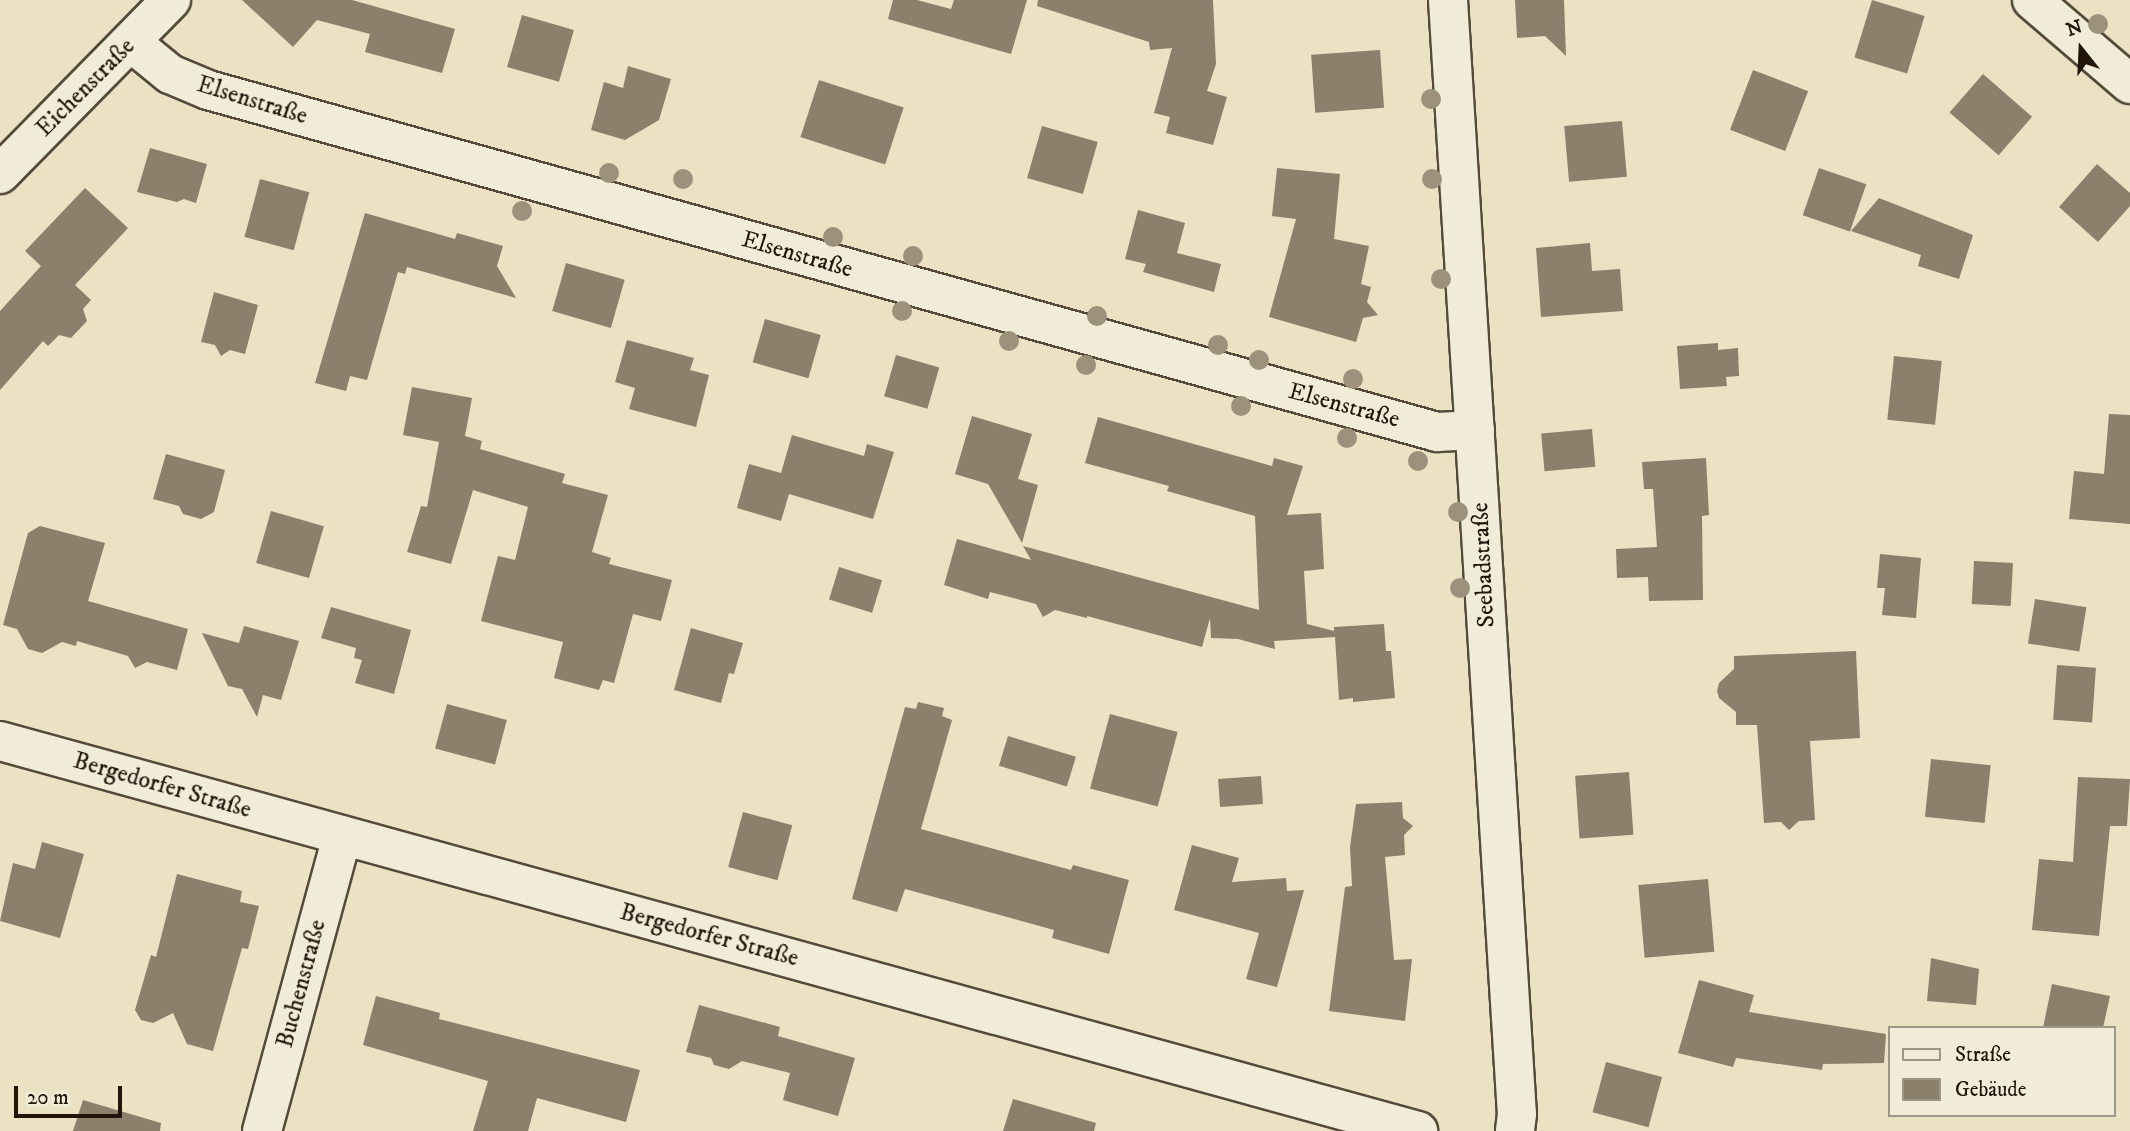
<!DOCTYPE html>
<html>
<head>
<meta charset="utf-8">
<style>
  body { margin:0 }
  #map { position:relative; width:2130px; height:1131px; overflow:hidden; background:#eae2c3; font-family:"IM FELL DW Pica",serif }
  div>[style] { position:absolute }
  .building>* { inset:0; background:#8a806b; transform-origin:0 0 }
  .roads { filter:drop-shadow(2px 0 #54493a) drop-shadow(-2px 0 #54493a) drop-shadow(0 2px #54493a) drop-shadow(0 -2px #54493a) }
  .minor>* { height:38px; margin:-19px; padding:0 19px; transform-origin:19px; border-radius:19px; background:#f1ecd8 }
  .trees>* { width:20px; height:20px; margin:-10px; border-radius:50%; background:#9c927c }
  span { translate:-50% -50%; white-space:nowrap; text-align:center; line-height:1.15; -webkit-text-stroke:6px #f1ecd8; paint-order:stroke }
  .street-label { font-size:24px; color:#22160c }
  .legend { position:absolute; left:1888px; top:1026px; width:228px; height:91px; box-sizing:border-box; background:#f1ecd8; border:2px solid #9e9686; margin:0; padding:9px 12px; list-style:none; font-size:21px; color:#22160c }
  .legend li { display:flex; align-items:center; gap:14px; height:35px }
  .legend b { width:35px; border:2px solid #9e9686 }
  .north { position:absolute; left:2046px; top:14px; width:70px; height:70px; -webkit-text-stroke:5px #f1ecd8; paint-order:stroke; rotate:342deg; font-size:19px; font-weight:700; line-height:28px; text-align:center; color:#22160c }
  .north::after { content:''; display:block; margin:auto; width:24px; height:32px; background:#22160c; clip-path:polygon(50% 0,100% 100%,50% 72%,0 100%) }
  .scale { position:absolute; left:14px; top:1086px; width:108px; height:32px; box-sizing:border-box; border:4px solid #22160c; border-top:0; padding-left:9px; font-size:21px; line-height:24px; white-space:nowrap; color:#22160c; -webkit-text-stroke:5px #f1ecd8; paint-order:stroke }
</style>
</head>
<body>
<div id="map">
  <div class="building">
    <div style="clip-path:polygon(242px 0,352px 0,455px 29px,442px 73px,365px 52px,370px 34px,317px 20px,293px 47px)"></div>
    <div style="clip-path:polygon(893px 0,917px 0,951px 9px,954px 0,1027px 0,1011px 54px,888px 19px)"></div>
    <div style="clip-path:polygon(1038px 0,1213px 0,1216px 64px,1207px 91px,1227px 97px,1213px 145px,1166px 133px,1170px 117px,1154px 113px,1172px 48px,1150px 50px,1149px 42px,1037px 6px)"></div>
    <div style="clip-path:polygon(1515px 0,1564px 0,1566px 56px,1545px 36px,1517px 38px)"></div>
    <div style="left:1872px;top:0;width:55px;height:60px;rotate:17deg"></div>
    <div style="left:522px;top:15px;width:54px;height:54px;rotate:16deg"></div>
    <div style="left:1380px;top:50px;width:58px;height:69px;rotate:86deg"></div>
    <div style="clip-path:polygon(628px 66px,671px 79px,659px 120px,625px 140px,591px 130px,604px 82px,623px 88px)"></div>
    <div style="left:1753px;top:70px;width:59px;height:64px;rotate:21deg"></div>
    <div style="left:1983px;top:74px;width:65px;height:51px;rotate:41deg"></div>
    <div style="left:819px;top:80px;width:89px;height:60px;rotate:18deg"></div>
    <div style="left:1622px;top:121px;width:56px;height:58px;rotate:85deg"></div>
    <div style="left:1042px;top:126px;width:58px;height:54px;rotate:16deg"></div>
    <div style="clip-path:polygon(150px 148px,207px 164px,196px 203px,184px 199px,177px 202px,137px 192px)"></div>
    <div style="clip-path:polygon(2097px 164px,2130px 193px,2130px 206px,2098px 242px,2059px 207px)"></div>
    <div style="clip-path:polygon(1277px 168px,1340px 174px,1334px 239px,1369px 246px,1361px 284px,1371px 287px,1367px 302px,1378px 315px,1363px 318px,1356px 342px,1269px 317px,1296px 219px,1272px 216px)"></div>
    <div style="left:1819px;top:168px;width:50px;height:50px;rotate:19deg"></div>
    <div style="left:260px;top:179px;width:51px;height:60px;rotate:15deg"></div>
    <div style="clip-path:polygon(85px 188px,128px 228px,75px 285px,91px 300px,83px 309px,87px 321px,71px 338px,59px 335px,48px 346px,43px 341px,0 390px,0 311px,41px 266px,25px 251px)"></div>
    <div style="clip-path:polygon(1879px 198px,1973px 235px,1959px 279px,1918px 266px,1921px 255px,1851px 231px)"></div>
    <div style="clip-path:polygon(1138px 210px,1185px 223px,1177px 253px,1221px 264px,1214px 292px,1143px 272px,1146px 264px,1125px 259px)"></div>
    <div style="clip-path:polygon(365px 213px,455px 239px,457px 233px,503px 246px,497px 266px,516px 298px,407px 267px,405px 274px,398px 272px,367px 380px,350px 376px,346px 391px,315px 383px)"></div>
    <div style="clip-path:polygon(1590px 243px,1592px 271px,1620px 269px,1623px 311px,1541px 317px,1536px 248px)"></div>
    <div style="left:566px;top:263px;width:61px;height:50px;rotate:16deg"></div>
    <div style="clip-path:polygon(214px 292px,258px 305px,245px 354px,230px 350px,221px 356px,215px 345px,201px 342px)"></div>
    <div style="left:765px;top:319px;width:58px;height:45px;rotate:16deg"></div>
    <div style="clip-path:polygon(627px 340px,694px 358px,690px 370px,709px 375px,696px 427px,629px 409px,635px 388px,615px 382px)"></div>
    <div style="clip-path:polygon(1718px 343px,1718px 350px,1738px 348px,1739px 376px,1726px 377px,1727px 386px,1680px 389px,1677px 346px)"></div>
    <div style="left:896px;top:355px;width:45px;height:43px;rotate:16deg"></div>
    <div style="left:1894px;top:356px;width:48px;height:64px;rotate:6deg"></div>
    <div style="clip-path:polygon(412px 387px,472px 398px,465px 436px,482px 441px,480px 449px,565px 474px,562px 483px,608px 495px,592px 552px,611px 558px,609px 564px,672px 580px,661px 621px,633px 614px,614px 683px,603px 680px,599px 690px,554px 678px,563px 642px,481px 621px,498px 556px,515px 560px,528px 507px,473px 490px,451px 564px,407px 552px,421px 506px,427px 507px,439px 442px,403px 435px)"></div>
    <div style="clip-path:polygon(2109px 414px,2130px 415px,2130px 524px,2069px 519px,2074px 471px,2104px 474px)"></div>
    <div style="clip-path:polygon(972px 416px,1032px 434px,1018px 479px,1038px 485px,1022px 543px,988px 484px,955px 474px)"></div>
    <div style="clip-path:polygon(1098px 417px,1272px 466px,1274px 458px,1303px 466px,1287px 515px,1321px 513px,1324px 569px,1304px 571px,1307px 624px,1334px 631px,1334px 627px,1384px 624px,1386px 651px,1391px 651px,1395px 698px,1353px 702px,1353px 698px,1339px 700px,1335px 637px,1274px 641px,1275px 649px,1238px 639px,1211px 638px,1210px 618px,1202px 647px,1087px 616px,1087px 618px,1055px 610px,1043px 617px,1036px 604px,990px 592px,988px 599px,944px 585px,957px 539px,1031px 560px,1023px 546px,1259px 610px,1255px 516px,1167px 491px,1169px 486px,1085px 463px)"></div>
    <div style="left:1592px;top:429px;width:38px;height:51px;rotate:85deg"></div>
    <div style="clip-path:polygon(792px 435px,864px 456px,867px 444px,894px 452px,873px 519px,789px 494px,781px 521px,737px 508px,749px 464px,781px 473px)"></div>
    <div style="clip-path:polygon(166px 454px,225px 470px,214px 512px,201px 519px,183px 514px,179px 506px,153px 499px)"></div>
    <div style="clip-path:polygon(1706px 458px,1709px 515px,1702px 516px,1703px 600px,1649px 601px,1648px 577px,1617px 578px,1616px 549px,1657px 547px,1653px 489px,1644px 489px,1642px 462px)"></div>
    <div style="left:271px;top:511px;width:55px;height:54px;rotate:16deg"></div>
    <div style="clip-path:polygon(40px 526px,105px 543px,88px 601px,188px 629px,177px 670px,147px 662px,135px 668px,128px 656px,77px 641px,76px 646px,62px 642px,42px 653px,28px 649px,17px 629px,3px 625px,28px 533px)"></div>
    <div style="clip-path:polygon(1880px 554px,1921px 558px,1916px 618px,1882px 615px,1885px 588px,1877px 588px)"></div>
    <div style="left:1974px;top:561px;width:39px;height:43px;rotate:3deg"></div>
    <div style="left:839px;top:567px;width:45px;height:34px;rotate:17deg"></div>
    <div style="left:2035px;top:599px;width:52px;height:45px;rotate:9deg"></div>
    <div style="clip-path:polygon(331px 607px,411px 630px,394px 694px,355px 683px,362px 660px,354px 658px,356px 648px,321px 638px)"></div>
    <div style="clip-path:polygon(244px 626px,299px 641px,281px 700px,263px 695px,257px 717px,242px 689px,228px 686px,202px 633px,239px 643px)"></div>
    <div style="clip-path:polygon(691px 628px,743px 643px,734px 674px,729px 673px,721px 703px,674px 690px)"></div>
    <div style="clip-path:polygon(1856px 651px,1860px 738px,1810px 741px,1815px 820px,1799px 821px,1789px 830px,1781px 822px,1764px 823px,1757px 725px,1736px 725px,1736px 712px,1719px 698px,1717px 691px,1719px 683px,1734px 669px,1734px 656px)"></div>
    <div style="left:2057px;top:665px;width:39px;height:55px;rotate:4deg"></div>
    <div style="clip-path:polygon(918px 702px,944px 708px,942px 716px,952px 720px,921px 829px,1071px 870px,1073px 865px,1129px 880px,1109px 954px,1052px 938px,1054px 930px,905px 889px,897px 912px,852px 899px,905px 707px,916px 709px)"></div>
    <div style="left:447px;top:704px;width:62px;height:46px;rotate:15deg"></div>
    <div style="left:1110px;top:714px;width:70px;height:77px;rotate:15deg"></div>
    <div style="left:1008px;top:736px;width:71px;height:31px;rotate:17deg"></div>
    <div style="left:1931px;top:759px;width:60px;height:58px;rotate:6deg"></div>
    <div style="left:1629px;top:772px;width:63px;height:54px;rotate:86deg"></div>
    <div style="left:1261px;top:776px;width:28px;height:43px;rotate:86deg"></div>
    <div style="clip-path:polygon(2078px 777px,2130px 779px,2127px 826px,2110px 826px,2099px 936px,2032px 930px,2039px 859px,2073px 862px)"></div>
    <div style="clip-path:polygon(1402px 802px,1403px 818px,1413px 826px,1404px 835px,1405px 855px,1385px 857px,1394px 960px,1412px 959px,1405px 1021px,1329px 1011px,1345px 887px,1352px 886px,1350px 847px,1356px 804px)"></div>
    <div style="left:743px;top:812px;width:51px;height:57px;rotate:15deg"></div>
    <div style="clip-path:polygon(42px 842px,84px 854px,60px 938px,0 921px,13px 863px,35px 869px)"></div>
    <div style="clip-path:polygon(1192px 845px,1239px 858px,1232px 882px,1286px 878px,1287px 891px,1304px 890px,1277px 987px,1246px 979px,1259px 933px,1174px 910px)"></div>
    <div style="clip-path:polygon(177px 874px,242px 891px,240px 902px,259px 906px,248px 949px,242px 948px,213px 1051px,187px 1044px,173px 1013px,153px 1023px,141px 1020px,135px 1010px,151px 955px,156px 957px)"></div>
    <div style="left:1708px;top:879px;width:73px;height:70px;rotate:85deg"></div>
    <div style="clip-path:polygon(1931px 958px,1979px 969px,1976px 1005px,1927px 1001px)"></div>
    <div style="clip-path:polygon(1699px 980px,1754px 995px,1749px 1012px,1886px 1034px,1884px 1063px,1823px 1064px,1822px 1070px,1736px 1058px,1733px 1067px,1678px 1053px)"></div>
    <div style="clip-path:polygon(2052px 984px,2110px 996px,2103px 1028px,2043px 1028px)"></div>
    <div style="clip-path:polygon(376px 996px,440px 1013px,439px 1019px,640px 1070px,626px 1122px,537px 1098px,528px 1131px,473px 1131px,488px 1081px,363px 1045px)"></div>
    <div style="clip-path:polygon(699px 1005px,780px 1027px,778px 1036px,855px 1058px,838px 1116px,783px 1100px,790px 1073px,742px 1061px,729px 1069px,714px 1065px,711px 1058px,686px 1052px)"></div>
    <div style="left:1606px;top:1062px;width:58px;height:52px;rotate:15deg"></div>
    <div style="clip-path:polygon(1013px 1099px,1096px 1123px,1094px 1131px,1003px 1131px)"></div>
    <div style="clip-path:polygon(83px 1100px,161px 1123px,160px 1131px,73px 1131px)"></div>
  </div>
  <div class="roads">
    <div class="minor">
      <div style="left:1448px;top:0;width:1116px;rotate:86.46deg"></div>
      <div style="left:1517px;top:1114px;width:17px;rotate:97deg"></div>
      <div style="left:2032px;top:0;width:129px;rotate:40.6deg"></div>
      <div style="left:132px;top:43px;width:49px;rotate:39.2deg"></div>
      <div style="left:170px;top:74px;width:41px;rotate:22.8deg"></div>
      <div style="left:208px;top:90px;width:1276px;rotate:15.55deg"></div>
      <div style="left:1437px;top:432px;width:38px;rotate:-3deg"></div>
      <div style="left:0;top:174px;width:244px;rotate:-45.5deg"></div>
      <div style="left:0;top:741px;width:1471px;rotate:15.38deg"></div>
      <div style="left:262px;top:1131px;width:306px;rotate:-74.8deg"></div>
    </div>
  </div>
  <div class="trees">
    <div style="left:2098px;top:24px"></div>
    <div style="left:1431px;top:99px"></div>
    <div style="left:609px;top:173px"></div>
    <div style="left:683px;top:179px"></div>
    <div style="left:1432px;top:179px"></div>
    <div style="left:522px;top:211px"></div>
    <div style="left:833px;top:237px"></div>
    <div style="left:913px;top:256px"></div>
    <div style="left:1441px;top:279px"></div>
    <div style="left:902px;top:311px"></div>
    <div style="left:1097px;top:316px"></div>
    <div style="left:1009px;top:341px"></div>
    <div style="left:1218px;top:345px"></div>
    <div style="left:1259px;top:360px"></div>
    <div style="left:1086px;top:365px"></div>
    <div style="left:1353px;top:379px"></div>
    <div style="left:1241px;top:406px"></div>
    <div style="left:1347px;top:438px"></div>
    <div style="left:1418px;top:461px"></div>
    <div style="left:1458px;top:512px"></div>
    <div style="left:1460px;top:588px"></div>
  </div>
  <div class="street-label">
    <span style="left:86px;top:88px;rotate:-45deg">Eichenstraße</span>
    <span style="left:252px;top:101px;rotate:17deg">Elsenstraße</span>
    <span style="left:797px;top:255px;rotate:16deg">Elsenstraße</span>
    <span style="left:1344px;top:406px;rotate:15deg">Elsenstraße</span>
    <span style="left:1484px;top:565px;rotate:-93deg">Seebadstraße</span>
    <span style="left:162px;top:786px;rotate:16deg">Bergedorfer Straße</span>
    <span style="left:709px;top:936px;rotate:15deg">Bergedorfer Straße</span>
    <span style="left:302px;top:984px;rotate:-75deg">Buchenstraße</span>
  </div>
  <ul class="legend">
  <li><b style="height:9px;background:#f1ecd8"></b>Straße</li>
  <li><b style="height:19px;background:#8a806b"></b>Gebäude</li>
  </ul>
  <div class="north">N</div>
  <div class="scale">20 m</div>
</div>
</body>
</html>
